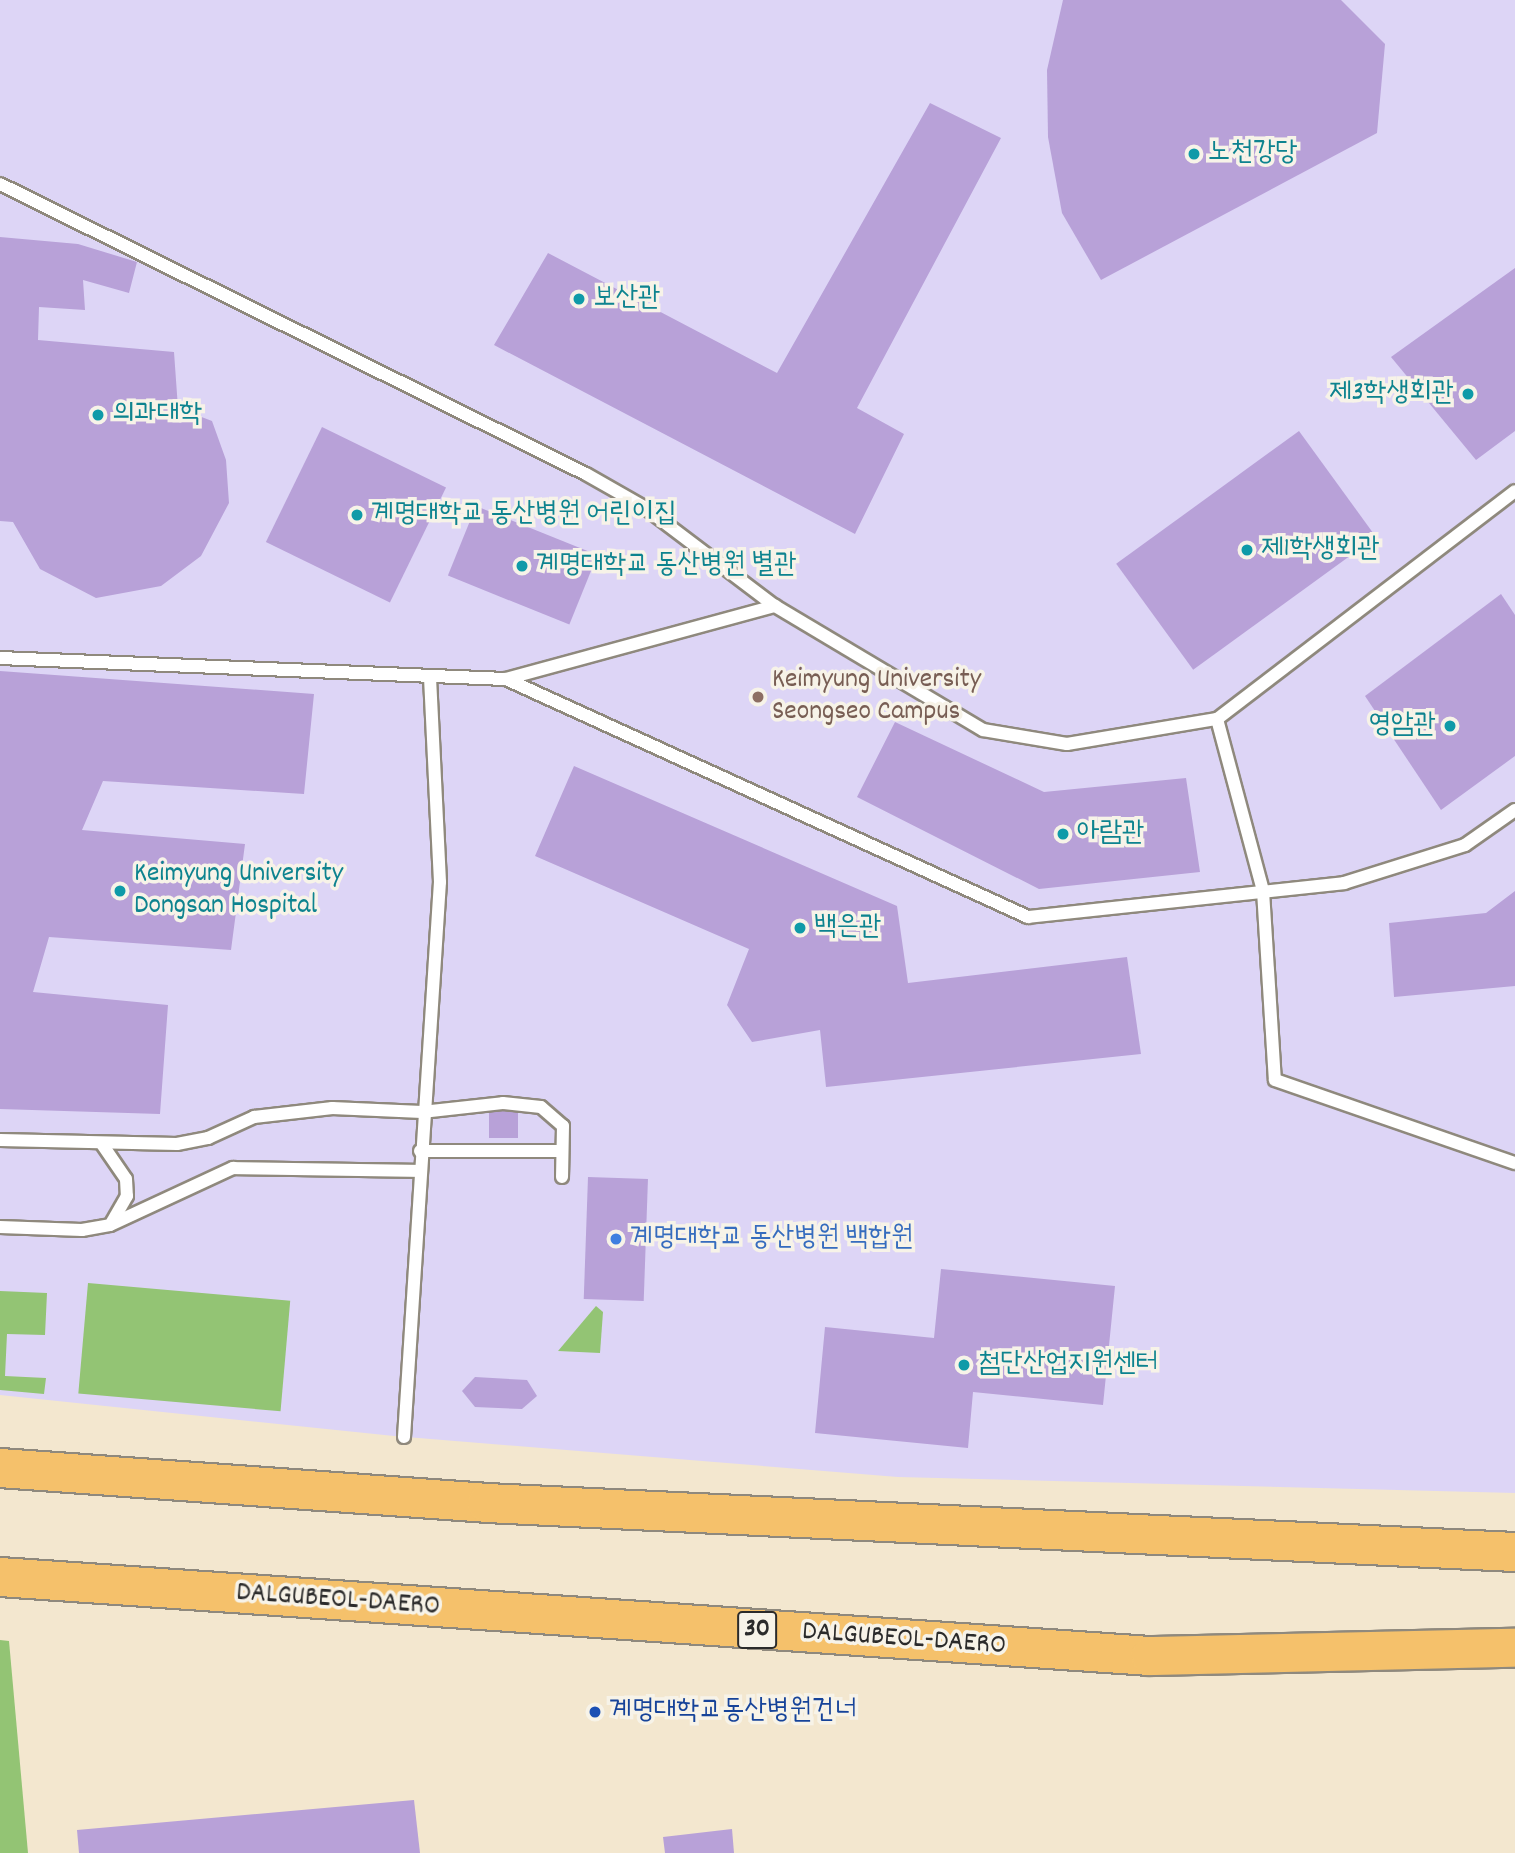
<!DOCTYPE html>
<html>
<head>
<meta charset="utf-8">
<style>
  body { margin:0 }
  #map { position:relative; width:1515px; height:1853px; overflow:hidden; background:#f3e7cf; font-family:Dekko,"Poor Story",sans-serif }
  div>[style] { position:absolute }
  .built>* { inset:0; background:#ddd5f6 }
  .green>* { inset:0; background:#93c474; transform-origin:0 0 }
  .building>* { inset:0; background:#b8a1d8; transform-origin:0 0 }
  .roads { filter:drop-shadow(2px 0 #8f897d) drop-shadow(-2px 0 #8f897d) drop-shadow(0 2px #8f897d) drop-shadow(0 -2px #8f897d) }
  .lane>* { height:12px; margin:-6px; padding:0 6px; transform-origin:6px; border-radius:6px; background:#fff }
  .primary>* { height:38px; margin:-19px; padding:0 19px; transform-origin:19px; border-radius:19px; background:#f5c16b }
  .dots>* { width:19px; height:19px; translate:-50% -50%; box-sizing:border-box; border:4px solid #f7f3e8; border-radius:50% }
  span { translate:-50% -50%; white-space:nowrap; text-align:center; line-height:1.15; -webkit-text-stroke:7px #f7f3e8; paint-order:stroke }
  .shield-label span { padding:2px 5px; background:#f7f3e8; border:2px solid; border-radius:5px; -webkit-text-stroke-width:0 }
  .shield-label { font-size:26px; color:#2b2b2b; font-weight:700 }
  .culture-label { font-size:28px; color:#0d838f }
  .left { translate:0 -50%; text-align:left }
  .right { translate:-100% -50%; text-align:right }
  .education-label { font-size:28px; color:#785e54 }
  .shop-label { font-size:28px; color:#366cbe }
  .street-label { font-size:28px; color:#2b2b2b }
  .transit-label { font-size:28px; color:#164399 }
</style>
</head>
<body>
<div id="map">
  <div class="built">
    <div style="clip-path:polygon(0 0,1515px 0,1515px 1493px,898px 1477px,394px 1436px,0 1395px)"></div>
  </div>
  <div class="green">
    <div style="left:88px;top:1283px;width:203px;height:111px;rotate:5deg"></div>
    <div style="clip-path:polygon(0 1291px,47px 1293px,45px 1335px,7px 1334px,5px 1376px,46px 1378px,44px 1394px,0 1390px)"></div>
    <div style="clip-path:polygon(596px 1306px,603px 1312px,600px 1353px,558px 1351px)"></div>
    <div style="clip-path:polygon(0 1640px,9px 1641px,28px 1853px,0 1853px)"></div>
  </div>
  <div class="building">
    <div style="clip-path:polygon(1341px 0,1385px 44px,1377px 133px,1101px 280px,1062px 213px,1048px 137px,1047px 70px,1063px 0)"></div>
    <div style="clip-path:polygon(930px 103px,1001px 138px,857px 408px,904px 434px,855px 534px,494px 345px,548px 253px,777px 373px)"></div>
    <div style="clip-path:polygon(0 237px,78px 244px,137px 262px,129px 293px,83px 280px,85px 310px,39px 307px,38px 340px,174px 352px,178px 408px,212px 421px,226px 460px,229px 503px,201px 556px,161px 586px,96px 598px,40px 569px,13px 522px,0 521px)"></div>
    <div style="clip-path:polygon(1515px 268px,1515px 431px,1476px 460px,1391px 357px)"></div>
    <div style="left:322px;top:427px;width:138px;height:128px;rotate:26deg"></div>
    <div style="left:1299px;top:431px;width:131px;height:226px;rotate:54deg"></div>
    <div style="left:476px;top:506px;width:131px;height:75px;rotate:22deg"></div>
    <div style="clip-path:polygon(1501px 594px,1515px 615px,1515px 756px,1441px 810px,1365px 696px)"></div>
    <div style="clip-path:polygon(0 671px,314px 694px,304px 794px,103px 781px,82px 830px,245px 844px,231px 950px,49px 937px,33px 992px,168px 1005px,160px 1114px,0 1109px)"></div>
    <div style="clip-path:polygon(895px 722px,1044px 792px,1186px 778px,1200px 872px,1039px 889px,857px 797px)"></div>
    <div style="clip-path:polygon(574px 766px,897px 906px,908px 983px,1127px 957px,1141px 1054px,826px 1087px,820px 1030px,752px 1042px,727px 1005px,749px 949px,535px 856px)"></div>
    <div style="clip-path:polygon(1515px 891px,1515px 986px,1394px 997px,1389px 923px,1486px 913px)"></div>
    <div style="left:489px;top:1110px;width:29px;height:28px"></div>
    <div style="left:588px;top:1177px;width:60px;height:122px;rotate:2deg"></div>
    <div style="clip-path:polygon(941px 1269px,1115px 1286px,1103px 1405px,973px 1392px,968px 1448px,815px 1433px,825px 1327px,934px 1338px)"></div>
    <div style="clip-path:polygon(475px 1377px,527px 1380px,537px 1396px,522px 1409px,475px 1407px,462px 1391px)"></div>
    <div style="clip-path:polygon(414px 1800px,420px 1853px,79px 1853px,77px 1830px)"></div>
    <div style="clip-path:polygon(732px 1829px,734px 1853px,665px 1853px,663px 1837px)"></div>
  </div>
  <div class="roads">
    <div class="lane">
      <div style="left:0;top:184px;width:654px;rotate:26.33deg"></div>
      <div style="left:586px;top:474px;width:67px;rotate:29.6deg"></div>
      <div style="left:644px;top:507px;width:164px;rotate:37.1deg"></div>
      <div style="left:775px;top:606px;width:242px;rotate:30.8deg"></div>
      <div style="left:983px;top:730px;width:85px;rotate:9.5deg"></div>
      <div style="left:1067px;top:744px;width:152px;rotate:-9.5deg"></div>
      <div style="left:1217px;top:719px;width:178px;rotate:75deg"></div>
      <div style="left:1263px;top:891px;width:189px;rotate:86.4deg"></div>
      <div style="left:1275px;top:1080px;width:254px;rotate:19.1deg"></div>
      <div style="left:0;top:658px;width:506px;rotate:2.38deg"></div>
      <div style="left:506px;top:679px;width:279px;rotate:-15.2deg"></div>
      <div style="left:506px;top:679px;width:574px;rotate:24.51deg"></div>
      <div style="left:1028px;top:917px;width:318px;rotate:-6.1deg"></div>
      <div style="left:1344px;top:883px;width:127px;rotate:-17.4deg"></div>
      <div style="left:1465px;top:845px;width:61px;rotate:-35deg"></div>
      <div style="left:1217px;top:719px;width:375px;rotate:-37.4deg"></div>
      <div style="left:0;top:1140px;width:177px;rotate:1.3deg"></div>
      <div style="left:177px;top:1144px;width:32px;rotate:-11deg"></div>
      <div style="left:208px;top:1138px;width:51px;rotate:-24.5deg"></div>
      <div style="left:254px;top:1117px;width:79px;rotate:-6.6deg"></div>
      <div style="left:332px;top:1108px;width:90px;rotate:2.5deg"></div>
      <div style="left:422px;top:1112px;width:81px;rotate:-6.3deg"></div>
      <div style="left:503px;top:1103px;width:38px;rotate:6deg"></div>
      <div style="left:541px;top:1107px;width:29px;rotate:41deg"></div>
      <div style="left:563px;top:1126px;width:51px;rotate:91.1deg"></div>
      <div style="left:102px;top:1144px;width:42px;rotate:55.6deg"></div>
      <div style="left:126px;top:1179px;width:17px;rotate:87deg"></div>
      <div style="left:127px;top:1196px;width:30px;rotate:120deg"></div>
      <div style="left:420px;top:1151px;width:142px"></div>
      <div style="left:0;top:1227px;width:82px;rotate:2.1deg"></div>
      <div style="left:82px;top:1230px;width:28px;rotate:-10deg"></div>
      <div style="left:110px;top:1225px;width:136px;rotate:-24.9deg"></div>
      <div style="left:233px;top:1168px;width:186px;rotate:0.9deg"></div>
      <div style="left:404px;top:1437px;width:556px;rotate:-86.29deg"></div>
      <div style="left:440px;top:882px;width:203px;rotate:-92.8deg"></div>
    </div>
    <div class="primary">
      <div style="left:0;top:1468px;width:488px;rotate:4.1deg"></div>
      <div style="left:487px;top:1503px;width:1029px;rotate:2.73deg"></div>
      <div style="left:0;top:1577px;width:1154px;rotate:3.93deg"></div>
      <div style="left:1151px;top:1656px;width:364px;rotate:-1.3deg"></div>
    </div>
  </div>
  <div class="dots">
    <div style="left:1194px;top:154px;background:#0f9aa8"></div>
    <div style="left:579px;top:299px;background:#0f9aa8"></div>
    <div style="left:1468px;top:394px;background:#0f9aa8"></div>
    <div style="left:98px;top:415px;background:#0f9aa8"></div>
    <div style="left:357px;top:515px;background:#0f9aa8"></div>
    <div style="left:1247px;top:550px;background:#0f9aa8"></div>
    <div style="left:522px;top:566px;background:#0f9aa8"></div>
    <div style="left:758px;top:697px;background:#8d6e63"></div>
    <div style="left:1450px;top:726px;background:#0f9aa8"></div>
    <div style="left:1063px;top:834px;background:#0f9aa8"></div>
    <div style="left:120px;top:891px;background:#0f9aa8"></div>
    <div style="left:800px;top:928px;background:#0f9aa8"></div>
    <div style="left:616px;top:1239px;background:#3f7fe0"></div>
    <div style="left:964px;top:1365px;background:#0f9aa8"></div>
    <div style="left:595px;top:1712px;background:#1a4fb4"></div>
  </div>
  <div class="shield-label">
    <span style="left:757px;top:1630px">30</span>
  </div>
  <div class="culture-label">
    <span class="left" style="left:1208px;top:154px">노천강당</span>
    <span class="left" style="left:593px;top:299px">보산관</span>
    <span class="right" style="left:1454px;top:394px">제3학생회관</span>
    <span class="left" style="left:112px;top:415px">의과대학</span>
    <span class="left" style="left:371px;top:515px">계명대학교 동산병원 어린이집</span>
    <span class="left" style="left:1261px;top:550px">제1학생회관</span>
    <span class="left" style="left:536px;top:566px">계명대학교 동산병원 별관</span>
    <span class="right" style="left:1436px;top:726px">영암관</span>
    <span class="left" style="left:1077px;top:834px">아람관</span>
    <span class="left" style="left:134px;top:891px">Keimyung University<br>Dongsan Hospital</span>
    <span class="left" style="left:814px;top:928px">백은관</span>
    <span class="left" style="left:978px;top:1365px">첨단산업지원센터</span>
  </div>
  <div class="education-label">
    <span class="left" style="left:772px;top:697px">Keimyung University<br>Seongseo Campus</span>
  </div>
  <div class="shop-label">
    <span class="left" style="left:630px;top:1239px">계명대학교 동산병원 백합원</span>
  </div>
  <div class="street-label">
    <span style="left:338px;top:1601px;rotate:4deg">DALGUBEOL-DAERO</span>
    <span style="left:904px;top:1640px;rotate:4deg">DALGUBEOL-DAERO</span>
  </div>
  <div class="transit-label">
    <span class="left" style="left:609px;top:1712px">계명대학교동산병원건너</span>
  </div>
</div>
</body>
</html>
